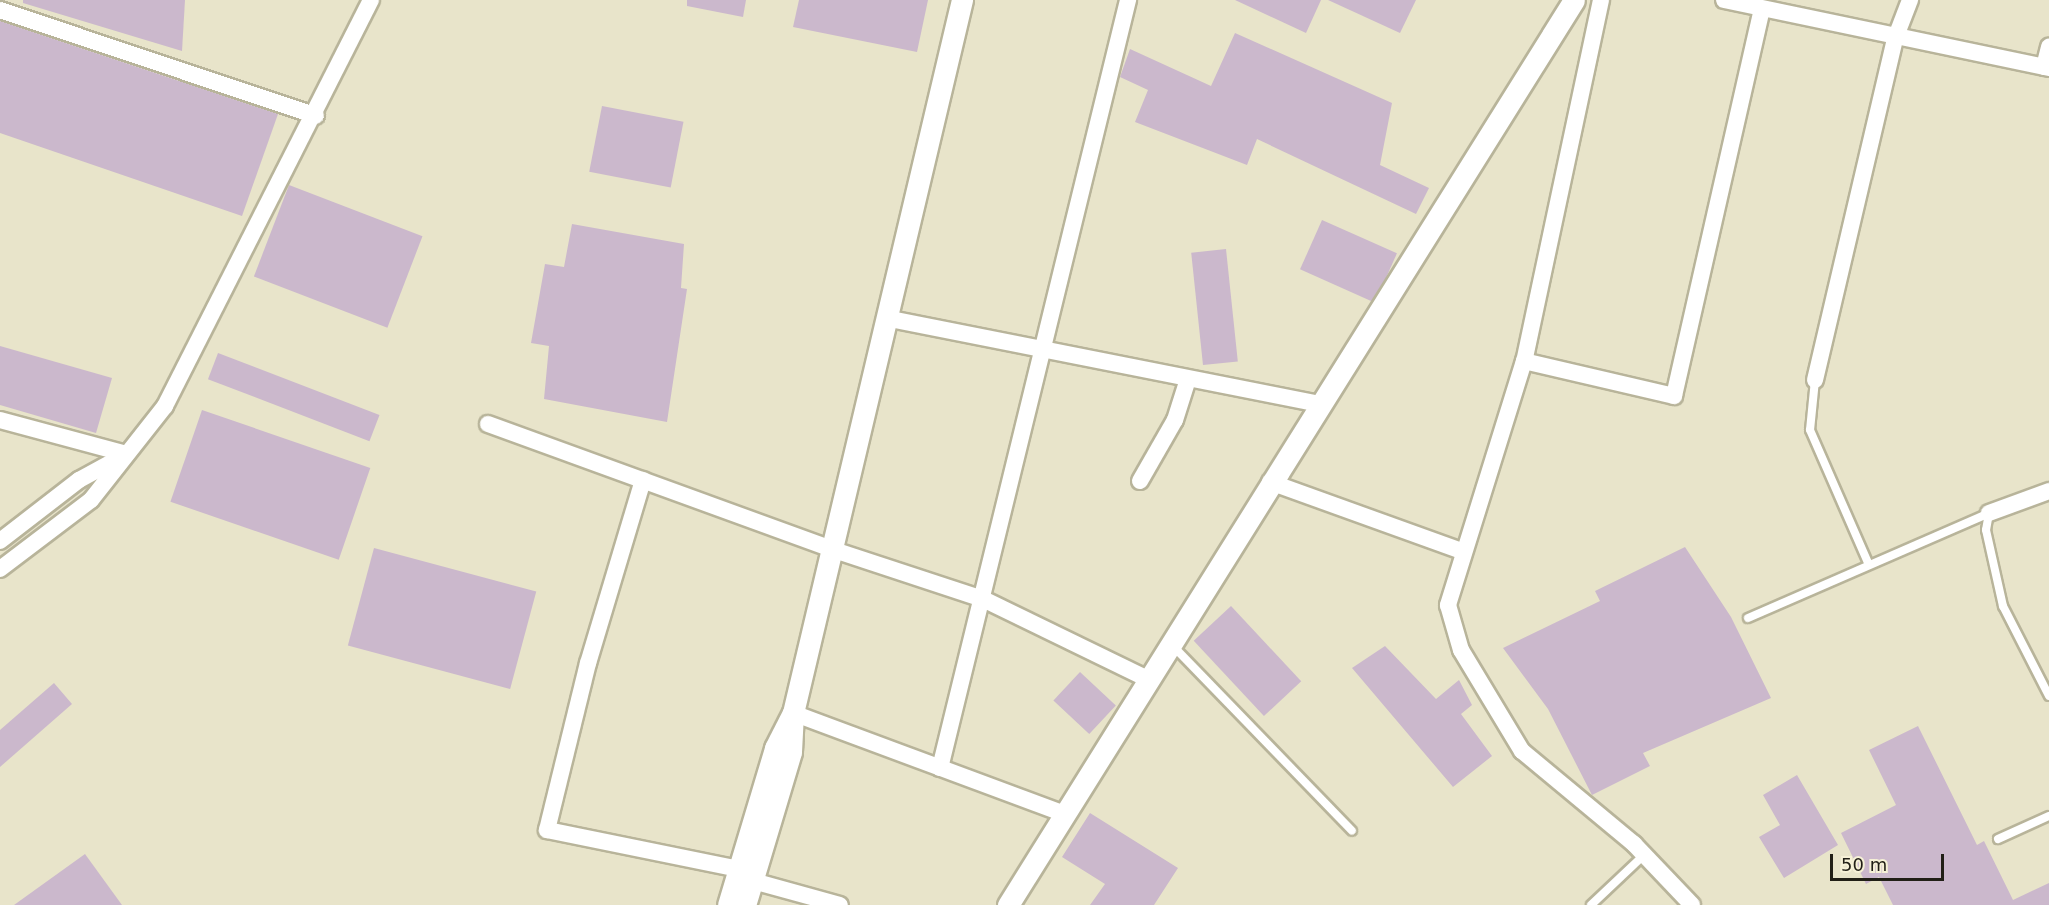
<!DOCTYPE html>
<html>
<head>
<meta charset="utf-8">
<style>
  body { margin:0 }
  #map { position:relative; width:2049px; height:905px; overflow:hidden; background:#e8e4ca; font-family:"DejaVu Sans",sans-serif }
  div>[style] { position:absolute }
  .building>* { inset:0; background:#cbb8cc; transform-origin:0 0 }
  .roads { filter:drop-shadow(2px 0 #b8b49a) drop-shadow(-2px 0 #b8b49a) drop-shadow(0 2px #b8b49a) drop-shadow(0 -2px #b8b49a) }
  .service>* { height:8px; margin:-4px; padding:0 4px; transform-origin:4px; border-radius:4px; background:#fff }
  .minor>* { height:16px; margin:-8px; padding:0 8px; transform-origin:8px; border-radius:8px; background:#fff }
  .tertiary>* { height:21px; margin:-10.5px; padding:0 10.5px; transform-origin:10.5px; border-radius:10.5px; background:#fff }
  span { translate:-50% -50%; white-space:nowrap; text-align:center; line-height:1.15; -webkit-text-stroke:4.5px #f6f1d7; paint-order:stroke }
  .scale { position:absolute; left:1830px; top:854px; width:114px; height:27px; box-sizing:border-box; border:3px solid #211f16; border-top:0; padding-left:8px; font-size:18px; line-height:21px; white-space:nowrap; color:#211f16; -webkit-text-stroke:4px #f6f1d7; paint-order:stroke }
</style>
</head>
<body>
<div id="map">
  <div class="building">
    <div style="clip-path:polygon(23px 0,185px 0,182px 51px,23px 3px)"></div>
    <div style="clip-path:polygon(687px 0,746px 0,743px 17px,687px 6px)"></div>
    <div style="clip-path:polygon(799px 0,928px 0,917px 52px,793px 27px)"></div>
    <div style="clip-path:polygon(1235px 0,1321px 0,1306px 33px)"></div>
    <div style="clip-path:polygon(1328px 0,1416px 0,1400px 33px)"></div>
    <div style="clip-path:polygon(0 21px,278px 114px,242px 216px,0 133px)"></div>
    <div style="clip-path:polygon(1235px 33px,1392px 103px,1380px 165px,1429px 188px,1416px 214px,1257px 139px,1247px 165px,1135px 122px,1148px 90px,1120px 77px,1130px 49px,1211px 86px)"></div>
    <div style="left:602px;top:106px;width:83px;height:67px;rotate:11deg"></div>
    <div style="left:289px;top:185px;width:143px;height:98px;rotate:21deg"></div>
    <div style="left:1322px;top:220px;width:82px;height:54px;rotate:24deg"></div>
    <div style="clip-path:polygon(572px 224px,684px 244px,681px 288px,687px 289px,667px 422px,544px 399px,549px 346px,531px 343px,545px 264px,564px 267px)"></div>
    <div style="left:1226px;top:249px;width:113px;height:35px;rotate:84deg"></div>
    <div style="clip-path:polygon(0 346px,112px 378px,96px 433px,0 405px)"></div>
    <div style="left:218px;top:353px;width:173px;height:28px;rotate:21deg"></div>
    <div style="left:202px;top:410px;width:178px;height:97px;rotate:19deg"></div>
    <div style="clip-path:polygon(1685px 547px,1731px 617px,1771px 698px,1643px 753px,1650px 766px,1592px 795px,1548px 709px,1503px 648px,1600px 601px,1595px 591px)"></div>
    <div style="left:374px;top:548px;width:168px;height:101px;rotate:15deg"></div>
    <div style="left:1231px;top:606px;width:103px;height:51px;rotate:47deg"></div>
    <div style="clip-path:polygon(1385px 646px,1436px 699px,1459px 680px,1472px 705px,1461px 714px,1492px 756px,1453px 787px,1352px 668px)"></div>
    <div style="left:1080px;top:672px;width:49px;height:39px;rotate:43deg"></div>
    <div style="clip-path:polygon(54px 683px,72px 704px,0 767px,0 730px)"></div>
    <div style="clip-path:polygon(1918px 726px,1977px 845px,1984px 841px,2013px 900px,2049px 883px,2049px 905px,1893px 905px,1879px 877px,1866px 884px,1841px 833px,1896px 805px,1869px 750px)"></div>
    <div style="clip-path:polygon(1797px 775px,1838px 845px,1784px 878px,1759px 837px,1780px 825px,1763px 795px)"></div>
    <div style="clip-path:polygon(1090px 813px,1178px 868px,1154px 905px,1090px 905px,1105px 884px,1062px 857px)"></div>
    <div style="clip-path:polygon(85px 854px,122px 905px,14px 905px)"></div>
  </div>
  <div class="roads">
    <div class="service">
      <div style="left:1815px;top:380px;width:50px;rotate:95.7deg"></div>
      <div style="left:1810px;top:430px;width:147px;rotate:66.4deg"></div>
      <div style="left:1989px;top:513px;width:17px;rotate:100deg"></div>
      <div style="left:1986px;top:530px;width:78px;rotate:77.4deg"></div>
      <div style="left:2003px;top:606px;width:101px;rotate:62.9deg"></div>
      <div style="left:1748px;top:618px;width:263px;rotate:-23.5deg"></div>
      <div style="left:1173px;top:646px;width:257px;rotate:45.9deg"></div>
      <div style="left:1998px;top:839px;width:56px;rotate:-24.3deg"></div>
      <div style="left:1591px;top:905px;width:73px;rotate:-43.3deg"></div>
    </div>
    <div class="minor">
      <div style="left:1601px;top:0;width:369px;rotate:102deg"></div>
      <div style="left:1524px;top:361px;width:256px;rotate:107.3deg"></div>
      <div style="left:1448px;top:605px;width:47px;rotate:73.9deg"></div>
      <div style="left:1461px;top:650px;width:118px;rotate:58.9deg"></div>
      <div style="left:1522px;top:751px;width:146px;rotate:39.7deg"></div>
      <div style="left:1634px;top:844px;width:84px;rotate:46.4deg"></div>
      <div style="left:1724px;top:0;width:332px;rotate:11.8deg"></div>
      <div style="left:0;top:10px;width:333px;rotate:18.5deg"></div>
      <div style="left:2044px;top:67px;width:21px;rotate:-76deg"></div>
      <div style="left:890px;top:319px;width:437px;rotate:11.2deg"></div>
      <div style="left:1524px;top:361px;width:154px;rotate:13.1deg"></div>
      <div style="left:1674px;top:396px;width:396px;rotate:-77.2deg"></div>
      <div style="left:1815px;top:380px;width:350px;rotate:-76.8deg"></div>
      <div style="left:1895px;top:39px;width:42px;rotate:-69deg"></div>
      <div style="left:0;top:420px;width:131px;rotate:15deg"></div>
      <div style="left:488px;top:424px;width:368px;rotate:20deg"></div>
      <div style="left:834px;top:550px;width:157px;rotate:18.2deg"></div>
      <div style="left:983px;top:599px;width:183px;rotate:25.9deg"></div>
      <div style="left:643px;top:480px;width:191px;rotate:106.7deg"></div>
      <div style="left:588px;top:663px;width:172px;rotate:103.8deg"></div>
      <div style="left:547px;top:830px;width:196px;rotate:11.5deg"></div>
      <div style="left:1140px;top:481px;width:70px;rotate:-60.2deg"></div>
      <div style="left:1175px;top:420px;width:43px;rotate:-72.4deg"></div>
      <div style="left:1270px;top:482px;width:206px;rotate:19.8deg"></div>
      <div style="left:1989px;top:513px;width:64px;rotate:-20.1deg"></div>
      <div style="left:0;top:541px;width:100px;rotate:-37.7deg"></div>
      <div style="left:79px;top:480px;width:48px;rotate:-28.7deg"></div>
      <div style="left:0;top:569px;width:114px;rotate:-37.2deg"></div>
      <div style="left:91px;top:500px;width:120px;rotate:-51.8deg"></div>
      <div style="left:165px;top:406px;width:455px;rotate:-63.1deg"></div>
      <div style="left:793px;top:713px;width:289px;rotate:20.4deg"></div>
      <div style="left:940px;top:768px;width:791px;rotate:-76.24deg"></div>
      <div style="left:753px;top:881px;width:90px;rotate:15.4deg"></div>
    </div>
    <div class="tertiary">
      <div style="left:793px;top:713px;width:733px;rotate:-76.67deg"></div>
      <div style="left:728px;top:905px;width:164px;rotate:-73.3deg"></div>
      <div style="left:775px;top:748px;width:39px;rotate:-63deg"></div>
      <div style="left:793px;top:713px;width:39px;rotate:93deg"></div>
      <div style="left:791px;top:752px;width:160px;rotate:106.7deg"></div>
      <div style="left:1008px;top:905px;width:1067px;rotate:-57.98deg"></div>
    </div>
  </div>
  <div class="scale">50 m</div>
</div>
</body>
</html>
